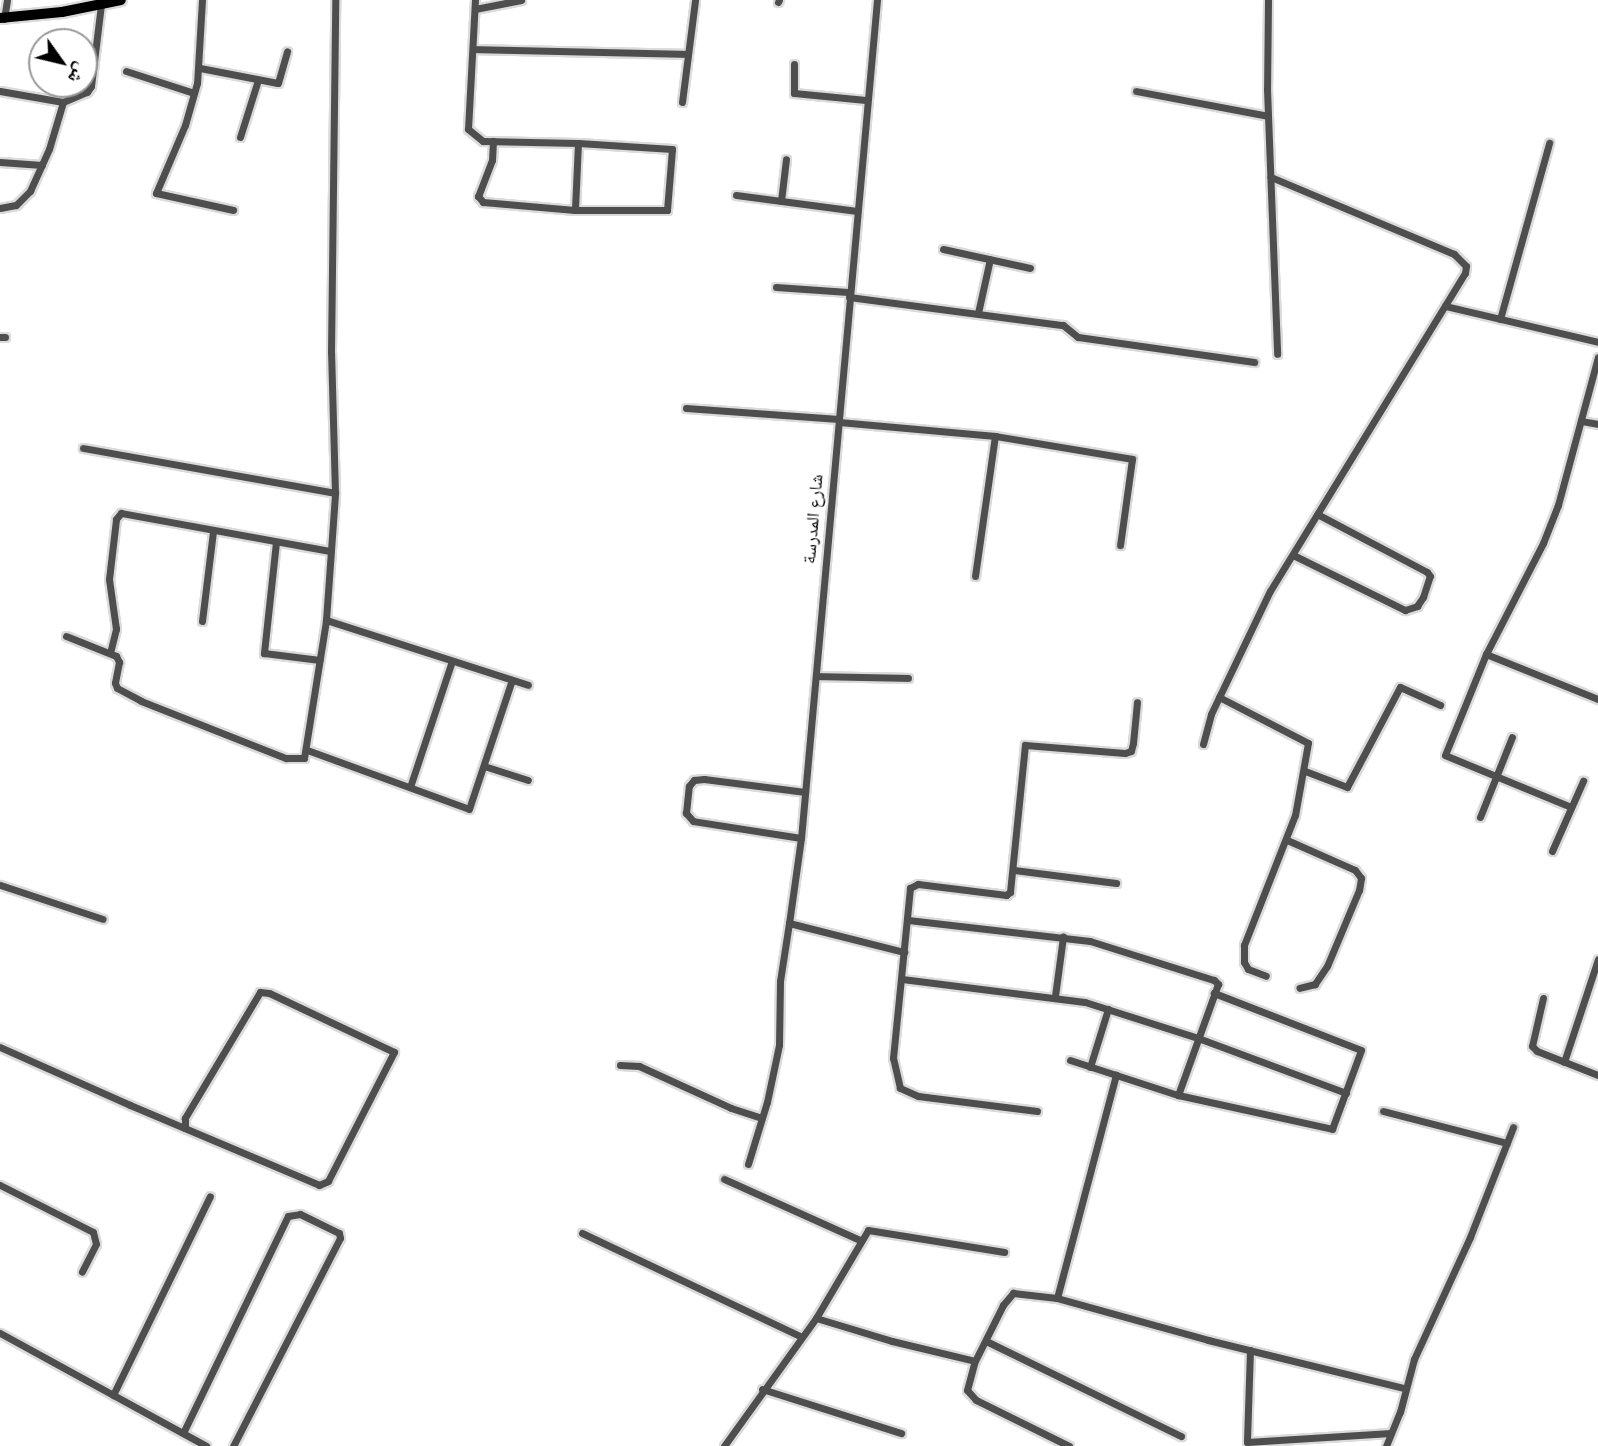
<!DOCTYPE html>
<html>
<head>
<meta charset="utf-8">
<style>
  body { margin:0 }
  #map { position:relative; width:1598px; height:1446px; overflow:hidden; background:#fff; font-family:Mulish,"Noto Naskh Arabic",sans-serif }
  div>[style] { position:absolute }
  .roads { filter:drop-shadow(2px 0 #dbdbdb) drop-shadow(-2px 0 #dbdbdb) drop-shadow(0 2px #dbdbdb) drop-shadow(0 -2px #dbdbdb) }
  .minor>* { height:7px; margin:-3.5px; padding:0 3.5px; transform-origin:3.5px; border-radius:3.5px; background:#4e4e4e }
  .primary>* { height:10px; margin:-5px; padding:0 5px; transform-origin:5px; border-radius:5px; background:#000 }
  span { translate:-50% -50%; white-space:nowrap; text-align:center; line-height:1.15; -webkit-text-stroke:5px #fff; paint-order:stroke }
  .street-label { font-size:18px; color:#000 }
  .north { position:absolute; left:28px; top:28px; width:70px; height:70px; box-sizing:border-box; background:#fff; border:2px solid #999; border-radius:50%; rotate:124deg; font-size:19px; font-weight:700; line-height:28px; text-align:center; color:#000 }
  .north::after { content:''; display:block; margin:auto; width:24px; height:32px; background:#000; clip-path:polygon(50% 0,100% 100%,50% 72%,0 100%) }
</style>
</head>
<body>
<div id="map">
  <div class="roads">
    <div class="minor">
      <div style="left:202px;top:0;width:83px;rotate:93.4deg"></div>
      <div style="left:197px;top:83px;width:44px;rotate:105.9deg"></div>
      <div style="left:185px;top:125px;width:74px;rotate:113.1deg"></div>
      <div style="left:156px;top:193px;width:79px;rotate:12.4deg"></div>
      <div style="left:475px;top:0;width:129px;rotate:93.1deg"></div>
      <div style="left:468px;top:129px;width:19px;rotate:39deg"></div>
      <div style="left:483px;top:141px;width:95px;rotate:1.2deg"></div>
      <div style="left:877px;top:0;width:841px;rotate:95.18deg"></div>
      <div style="left:801px;top:838px;width:86px;rotate:98deg"></div>
      <div style="left:789px;top:923px;width:119px;rotate:14.2deg"></div>
      <div style="left:1268px;top:0;width:89px;rotate:90.6deg"></div>
      <div style="left:1267px;top:89px;width:265px;rotate:87.8deg"></div>
      <div style="left:778px;top:2px;width:2px;rotate:-63deg"></div>
      <div style="left:475px;top:9px;width:47px;rotate:-11.1deg"></div>
      <div style="left:4px;top:19px;width:19px;rotate:-81deg"></div>
      <div style="left:473px;top:49px;width:214px;rotate:1.3deg"></div>
      <div style="left:794px;top:64px;width:29px;rotate:90deg"></div>
      <div style="left:794px;top:93px;width:72px;rotate:5.6deg"></div>
      <div style="left:200px;top:68px;width:79px;rotate:10.9deg"></div>
      <div style="left:278px;top:83px;width:33px;rotate:-74deg"></div>
      <div style="left:126px;top:71px;width:71px;rotate:17.9deg"></div>
      <div style="left:0;top:91px;width:64px;rotate:9.9deg"></div>
      <div style="left:1136px;top:91px;width:134px;rotate:10.7deg"></div>
      <div style="left:682px;top:102px;width:103px;rotate:-82.7deg"></div>
      <div style="left:240px;top:137px;width:60px;rotate:-72.5deg"></div>
      <div style="left:493px;top:141px;width:19px;rotate:93deg"></div>
      <div style="left:492px;top:160px;width:39px;rotate:111deg"></div>
      <div style="left:478px;top:196px;width:8px;rotate:50deg"></div>
      <div style="left:483px;top:202px;width:92px;rotate:5deg"></div>
      <div style="left:575px;top:210px;width:92px"></div>
      <div style="left:667px;top:210px;width:61px;rotate:-85.3deg"></div>
      <div style="left:672px;top:149px;width:94px;rotate:-176.3deg"></div>
      <div style="left:578px;top:143px;width:67px;rotate:92.6deg"></div>
      <div style="left:0;top:162px;width:42px;rotate:4.1deg"></div>
      <div style="left:736px;top:195px;width:122px;rotate:7.5deg"></div>
      <div style="left:781px;top:201px;width:42px;rotate:-83.2deg"></div>
      <div style="left:0;top:208px;width:16px;rotate:-11deg"></div>
      <div style="left:16px;top:205px;width:20px;rotate:-45deg"></div>
      <div style="left:30px;top:191px;width:46px;rotate:-65.7deg"></div>
      <div style="left:49px;top:149px;width:49px;rotate:-73.4deg"></div>
      <div style="left:63px;top:102px;width:26px;rotate:-23deg"></div>
      <div style="left:87px;top:92px;width:7px;rotate:-56deg"></div>
      <div style="left:91px;top:86px;width:83px;rotate:-83deg"></div>
      <div style="left:943px;top:249px;width:89px;rotate:12.3deg"></div>
      <div style="left:776px;top:287px;width:72px;rotate:4deg"></div>
      <div style="left:849px;top:297px;width:216px;rotate:7.5deg"></div>
      <div style="left:1063px;top:325px;width:19px;rotate:39deg"></div>
      <div style="left:1078px;top:337px;width:178px;rotate:8.1deg"></div>
      <div style="left:1445px;top:306px;width:157px;rotate:13.2deg"></div>
      <div style="left:978px;top:313px;width:55px;rotate:-77.5deg"></div>
      <div style="left:1500px;top:319px;width:183px;rotate:-74.4deg"></div>
      <div style="left:0;top:337px;width:5px"></div>
      <div style="left:686px;top:408px;width:153px;rotate:4.1deg"></div>
      <div style="left:1581px;top:421px;width:17px;rotate:10deg"></div>
      <div style="left:839px;top:422px;width:157px;rotate:5.1deg"></div>
      <div style="left:995px;top:436px;width:139px;rotate:9.5deg"></div>
      <div style="left:1132px;top:459px;width:87px;rotate:97.9deg"></div>
      <div style="left:83px;top:448px;width:256px;rotate:10.1deg"></div>
      <div style="left:276px;top:542px;width:112px;rotate:96.2deg"></div>
      <div style="left:264px;top:653px;width:56px;rotate:7.1deg"></div>
      <div style="left:1293px;top:555px;width:125px;rotate:26.2deg"></div>
      <div style="left:1405px;top:610px;width:13px;rotate:-18deg"></div>
      <div style="left:1417px;top:606px;width:11px;rotate:-56deg"></div>
      <div style="left:1423px;top:597px;width:22px;rotate:-72deg"></div>
      <div style="left:1430px;top:576px;width:5px;rotate:-127deg"></div>
      <div style="left:1427px;top:572px;width:124px;rotate:-152.2deg"></div>
      <div style="left:975px;top:576px;width:141px;rotate:-81.9deg"></div>
      <div style="left:326px;top:620px;width:212px;rotate:17.8deg"></div>
      <div style="left:202px;top:621px;width:91px;rotate:-83deg"></div>
      <div style="left:66px;top:636px;width:54px;rotate:21.8deg"></div>
      <div style="left:116px;top:656px;width:7px;rotate:63deg"></div>
      <div style="left:119px;top:662px;width:21px;rotate:101deg"></div>
      <div style="left:115px;top:683px;width:5px;rotate:68deg"></div>
      <div style="left:117px;top:688px;width:27px;rotate:28deg"></div>
      <div style="left:141px;top:701px;width:156px;rotate:21.5deg"></div>
      <div style="left:286px;top:758px;width:18px"></div>
      <div style="left:304px;top:758px;width:140px;rotate:-80.9deg"></div>
      <div style="left:326px;top:620px;width:127px;rotate:-85.9deg"></div>
      <div style="left:335px;top:493px;width:141px;rotate:-91.6deg"></div>
      <div style="left:331px;top:352px;width:352px;rotate:-89.3deg"></div>
      <div style="left:110px;top:653px;width:25px;rotate:-76deg"></div>
      <div style="left:116px;top:629px;width:50px;rotate:-98deg"></div>
      <div style="left:109px;top:579px;width:60px;rotate:-83.3deg"></div>
      <div style="left:116px;top:519px;width:8px;rotate:-50deg"></div>
      <div style="left:121px;top:513px;width:213px;rotate:10.3deg"></div>
      <div style="left:1486px;top:654px;width:121px;rotate:21.9deg"></div>
      <div style="left:816px;top:676px;width:92px;rotate:1.2deg"></div>
      <div style="left:1219px;top:697px;width:100px;rotate:27.3deg"></div>
      <div style="left:1308px;top:743px;width:73px;rotate:100.2deg"></div>
      <div style="left:1295px;top:815px;width:140px;rotate:111.4deg"></div>
      <div style="left:1244px;top:945px;width:17px;rotate:90deg"></div>
      <div style="left:1244px;top:962px;width:8px;rotate:60deg"></div>
      <div style="left:1248px;top:969px;width:19px;rotate:21deg"></div>
      <div style="left:1203px;top:744px;width:31px;rotate:-75deg"></div>
      <div style="left:1211px;top:714px;width:136px;rotate:-64.4deg"></div>
      <div style="left:1270px;top:591px;width:373px;rotate:-58.5deg"></div>
      <div style="left:1465px;top:273px;width:7px;rotate:-82deg"></div>
      <div style="left:1466px;top:266px;width:17px;rotate:-135deg"></div>
      <div style="left:1454px;top:254px;width:199px;rotate:-157.2deg"></div>
      <div style="left:307px;top:750px;width:172px;rotate:20deg"></div>
      <div style="left:469px;top:809px;width:136px;rotate:-71.6deg"></div>
      <div style="left:484px;top:766px;width:46px;rotate:17.7deg"></div>
      <div style="left:1305px;top:771px;width:45px;rotate:20.9deg"></div>
      <div style="left:1347px;top:787px;width:113px;rotate:-62.1deg"></div>
      <div style="left:1400px;top:687px;width:44px;rotate:24.2deg"></div>
      <div style="left:410px;top:787px;width:133px;rotate:-71.6deg"></div>
      <div style="left:1571px;top:807px;width:136px;rotate:-157.6deg"></div>
      <div style="left:1445px;top:755px;width:109px;rotate:-67.9deg"></div>
      <div style="left:1486px;top:654px;width:125px;rotate:-62.8deg"></div>
      <div style="left:1543px;top:543px;width:41px;rotate:-68.5deg"></div>
      <div style="left:1558px;top:505px;width:153px;rotate:-74.9deg"></div>
      <div style="left:1480px;top:817px;width:86px;rotate:-68.2deg"></div>
      <div style="left:801px;top:838px;width:109px;rotate:-171.1deg"></div>
      <div style="left:693px;top:821px;width:11px;rotate:-131deg"></div>
      <div style="left:686px;top:813px;width:27px;rotate:-84deg"></div>
      <div style="left:689px;top:786px;width:8px;rotate:-50deg"></div>
      <div style="left:694px;top:780px;width:10px;rotate:-6deg"></div>
      <div style="left:704px;top:779px;width:102px;rotate:7.3deg"></div>
      <div style="left:1287px;top:840px;width:74px;rotate:23.8deg"></div>
      <div style="left:1355px;top:870px;width:10px;rotate:53deg"></div>
      <div style="left:1361px;top:878px;width:12px;rotate:99deg"></div>
      <div style="left:1359px;top:890px;width:82px;rotate:112.8deg"></div>
      <div style="left:1327px;top:966px;width:22px;rotate:124deg"></div>
      <div style="left:1315px;top:984px;width:16px;rotate:166deg"></div>
      <div style="left:1552px;top:851px;width:77px;rotate:-66.1deg"></div>
      <div style="left:1014px;top:870px;width:103px;rotate:7.3deg"></div>
      <div style="left:0;top:885px;width:108px;rotate:18.3deg"></div>
      <div style="left:908px;top:920px;width:183px;rotate:6.6deg"></div>
      <div style="left:1090px;top:941px;width:130px;rotate:17.5deg"></div>
      <div style="left:1214px;top:980px;width:6px;rotate:45deg"></div>
      <div style="left:1218px;top:984px;width:118px;rotate:109.8deg"></div>
      <div style="left:902px;top:979px;width:184px;rotate:7.2deg"></div>
      <div style="left:1085px;top:1002px;width:119px;rotate:17.7deg"></div>
      <div style="left:1198px;top:1038px;width:158px;rotate:20.4deg"></div>
      <div style="left:1055px;top:996px;width:60px;rotate:-82.3deg"></div>
      <div style="left:1543px;top:998px;width:49px;rotate:102.9deg"></div>
      <div style="left:1532px;top:1046px;width:7px;rotate:45deg"></div>
      <div style="left:1537px;top:1051px;width:66px;rotate:21.5deg"></div>
      <div style="left:0;top:1047px;width:142px;rotate:24deg"></div>
      <div style="left:130px;top:1105px;width:205px;rotate:22.9deg"></div>
      <div style="left:319px;top:1185px;width:10px;rotate:-24deg"></div>
      <div style="left:328px;top:1181px;width:145px;rotate:-62.9deg"></div>
      <div style="left:394px;top:1052px;width:138px;rotate:-154.7deg"></div>
      <div style="left:269px;top:993px;width:9px;rotate:-174deg"></div>
      <div style="left:260px;top:992px;width:147px;rotate:120.8deg"></div>
      <div style="left:185px;top:1118px;width:10px;rotate:90deg"></div>
      <div style="left:1070px;top:1060px;width:114px;rotate:18deg"></div>
      <div style="left:1178px;top:1095px;width:158px;rotate:12.4deg"></div>
      <div style="left:1332px;top:1129px;width:84px;rotate:-69.8deg"></div>
      <div style="left:1361px;top:1050px;width:158px;rotate:-158.8deg"></div>
      <div style="left:1564px;top:1062px;width:108px;rotate:-71.7deg"></div>
      <div style="left:620px;top:1065px;width:19px;rotate:3deg"></div>
      <div style="left:639px;top:1066px;width:101px;rotate:24.5deg"></div>
      <div style="left:731px;top:1108px;width:32px;rotate:18deg"></div>
      <div style="left:1090px;top:1067px;width:61px;rotate:-72.8deg"></div>
      <div style="left:1037px;top:1111px;width:120px;rotate:-172.8deg"></div>
      <div style="left:918px;top:1096px;width:20px;rotate:-156deg"></div>
      <div style="left:900px;top:1088px;width:31px;rotate:-103deg"></div>
      <div style="left:893px;top:1058px;width:171px;rotate:-84.3deg"></div>
      <div style="left:910px;top:888px;width:9px;rotate:-27deg"></div>
      <div style="left:918px;top:884px;width:89px;rotate:7.1deg"></div>
      <div style="left:1006px;top:895px;width:5px;rotate:-37deg"></div>
      <div style="left:1010px;top:892px;width:148px;rotate:-84.2deg"></div>
      <div style="left:1025px;top:745px;width:100px;rotate:4.6deg"></div>
      <div style="left:1125px;top:753px;width:6px;rotate:-18deg"></div>
      <div style="left:1131px;top:751px;width:8px;rotate:-76deg"></div>
      <div style="left:1133px;top:743px;width:41px;rotate:-84.4deg"></div>
      <div style="left:1383px;top:1111px;width:128px;rotate:14.5deg"></div>
      <div style="left:748px;top:1164px;width:65px;rotate:-73deg"></div>
      <div style="left:767px;top:1102px;width:58px;rotate:-78.1deg"></div>
      <div style="left:779px;top:1045px;width:64px;rotate:-89.1deg"></div>
      <div style="left:780px;top:981px;width:59px;rotate:-81.2deg"></div>
      <div style="left:724px;top:1179px;width:149px;rotate:24.2deg"></div>
      <div style="left:0;top:1185px;width:104px;rotate:26.8deg"></div>
      <div style="left:93px;top:1232px;width:12px;rotate:76deg"></div>
      <div style="left:96px;top:1244px;width:31px;rotate:117deg"></div>
      <div style="left:582px;top:1233px;width:243px;rotate:25.3deg"></div>
      <div style="left:1057px;top:1298px;width:231px;rotate:-75.2deg"></div>
      <div style="left:816px;top:1318px;width:79px;rotate:16.8deg"></div>
      <div style="left:892px;top:1341px;width:85px;rotate:13.5deg"></div>
      <div style="left:0;top:1333px;width:235px;rotate:28.7deg"></div>
      <div style="left:986px;top:1341px;width:217px;rotate:26deg"></div>
      <div style="left:1250px;top:1350px;width:92px;rotate:91.9deg"></div>
      <div style="left:1247px;top:1442px;width:144px;rotate:-3.6deg"></div>
      <div style="left:762px;top:1389px;width:146px;rotate:17.6deg"></div>
      <div style="left:113px;top:1395px;width:221px;rotate:-64deg"></div>
      <div style="left:183px;top:1433px;width:241px;rotate:-64.2deg"></div>
      <div style="left:288px;top:1216px;width:12px;rotate:-9deg"></div>
      <div style="left:300px;top:1214px;width:43px;rotate:26deg"></div>
      <div style="left:339px;top:1233px;width:5px;rotate:79deg"></div>
      <div style="left:340px;top:1238px;width:234px;rotate:117.2deg"></div>
      <div style="left:724px;top:1446px;width:158px;rotate:-54.3deg"></div>
      <div style="left:816px;top:1318px;width:102px;rotate:-59.4deg"></div>
      <div style="left:868px;top:1230px;width:138px;rotate:9.2deg"></div>
      <div style="left:1069px;top:1446px;width:104px;rotate:-153.7deg"></div>
      <div style="left:976px;top:1400px;width:13px;rotate:-132deg"></div>
      <div style="left:967px;top:1390px;width:30px;rotate:-75deg"></div>
      <div style="left:975px;top:1361px;width:63px;rotate:-63.4deg"></div>
      <div style="left:1003px;top:1305px;width:16px;rotate:-50deg"></div>
      <div style="left:1013px;top:1293px;width:44px;rotate:6.5deg"></div>
      <div style="left:1057px;top:1298px;width:157px;rotate:15.5deg"></div>
      <div style="left:1208px;top:1340px;width:202px;rotate:13.8deg"></div>
      <div style="left:1386px;top:1446px;width:37px;rotate:-68deg"></div>
      <div style="left:1400px;top:1412px;width:55px;rotate:-75.2deg"></div>
      <div style="left:1414px;top:1359px;width:134px;rotate:-65.3deg"></div>
      <div style="left:1470px;top:1237px;width:118px;rotate:-68.6deg"></div>
    </div>
    <div class="primary">
      <div style="left:0;top:18px;width:62px;rotate:-5.5deg"></div>
      <div style="left:62px;top:12px;width:60px;rotate:-11.5deg"></div>
    </div>
  </div>
  <div class="street-label">
    <span style="left:813px;top:519px;rotate:-85deg">شارع المدرسة</span>
  </div>
  <div class="north">ش</div>
</div>
</body>
</html>
